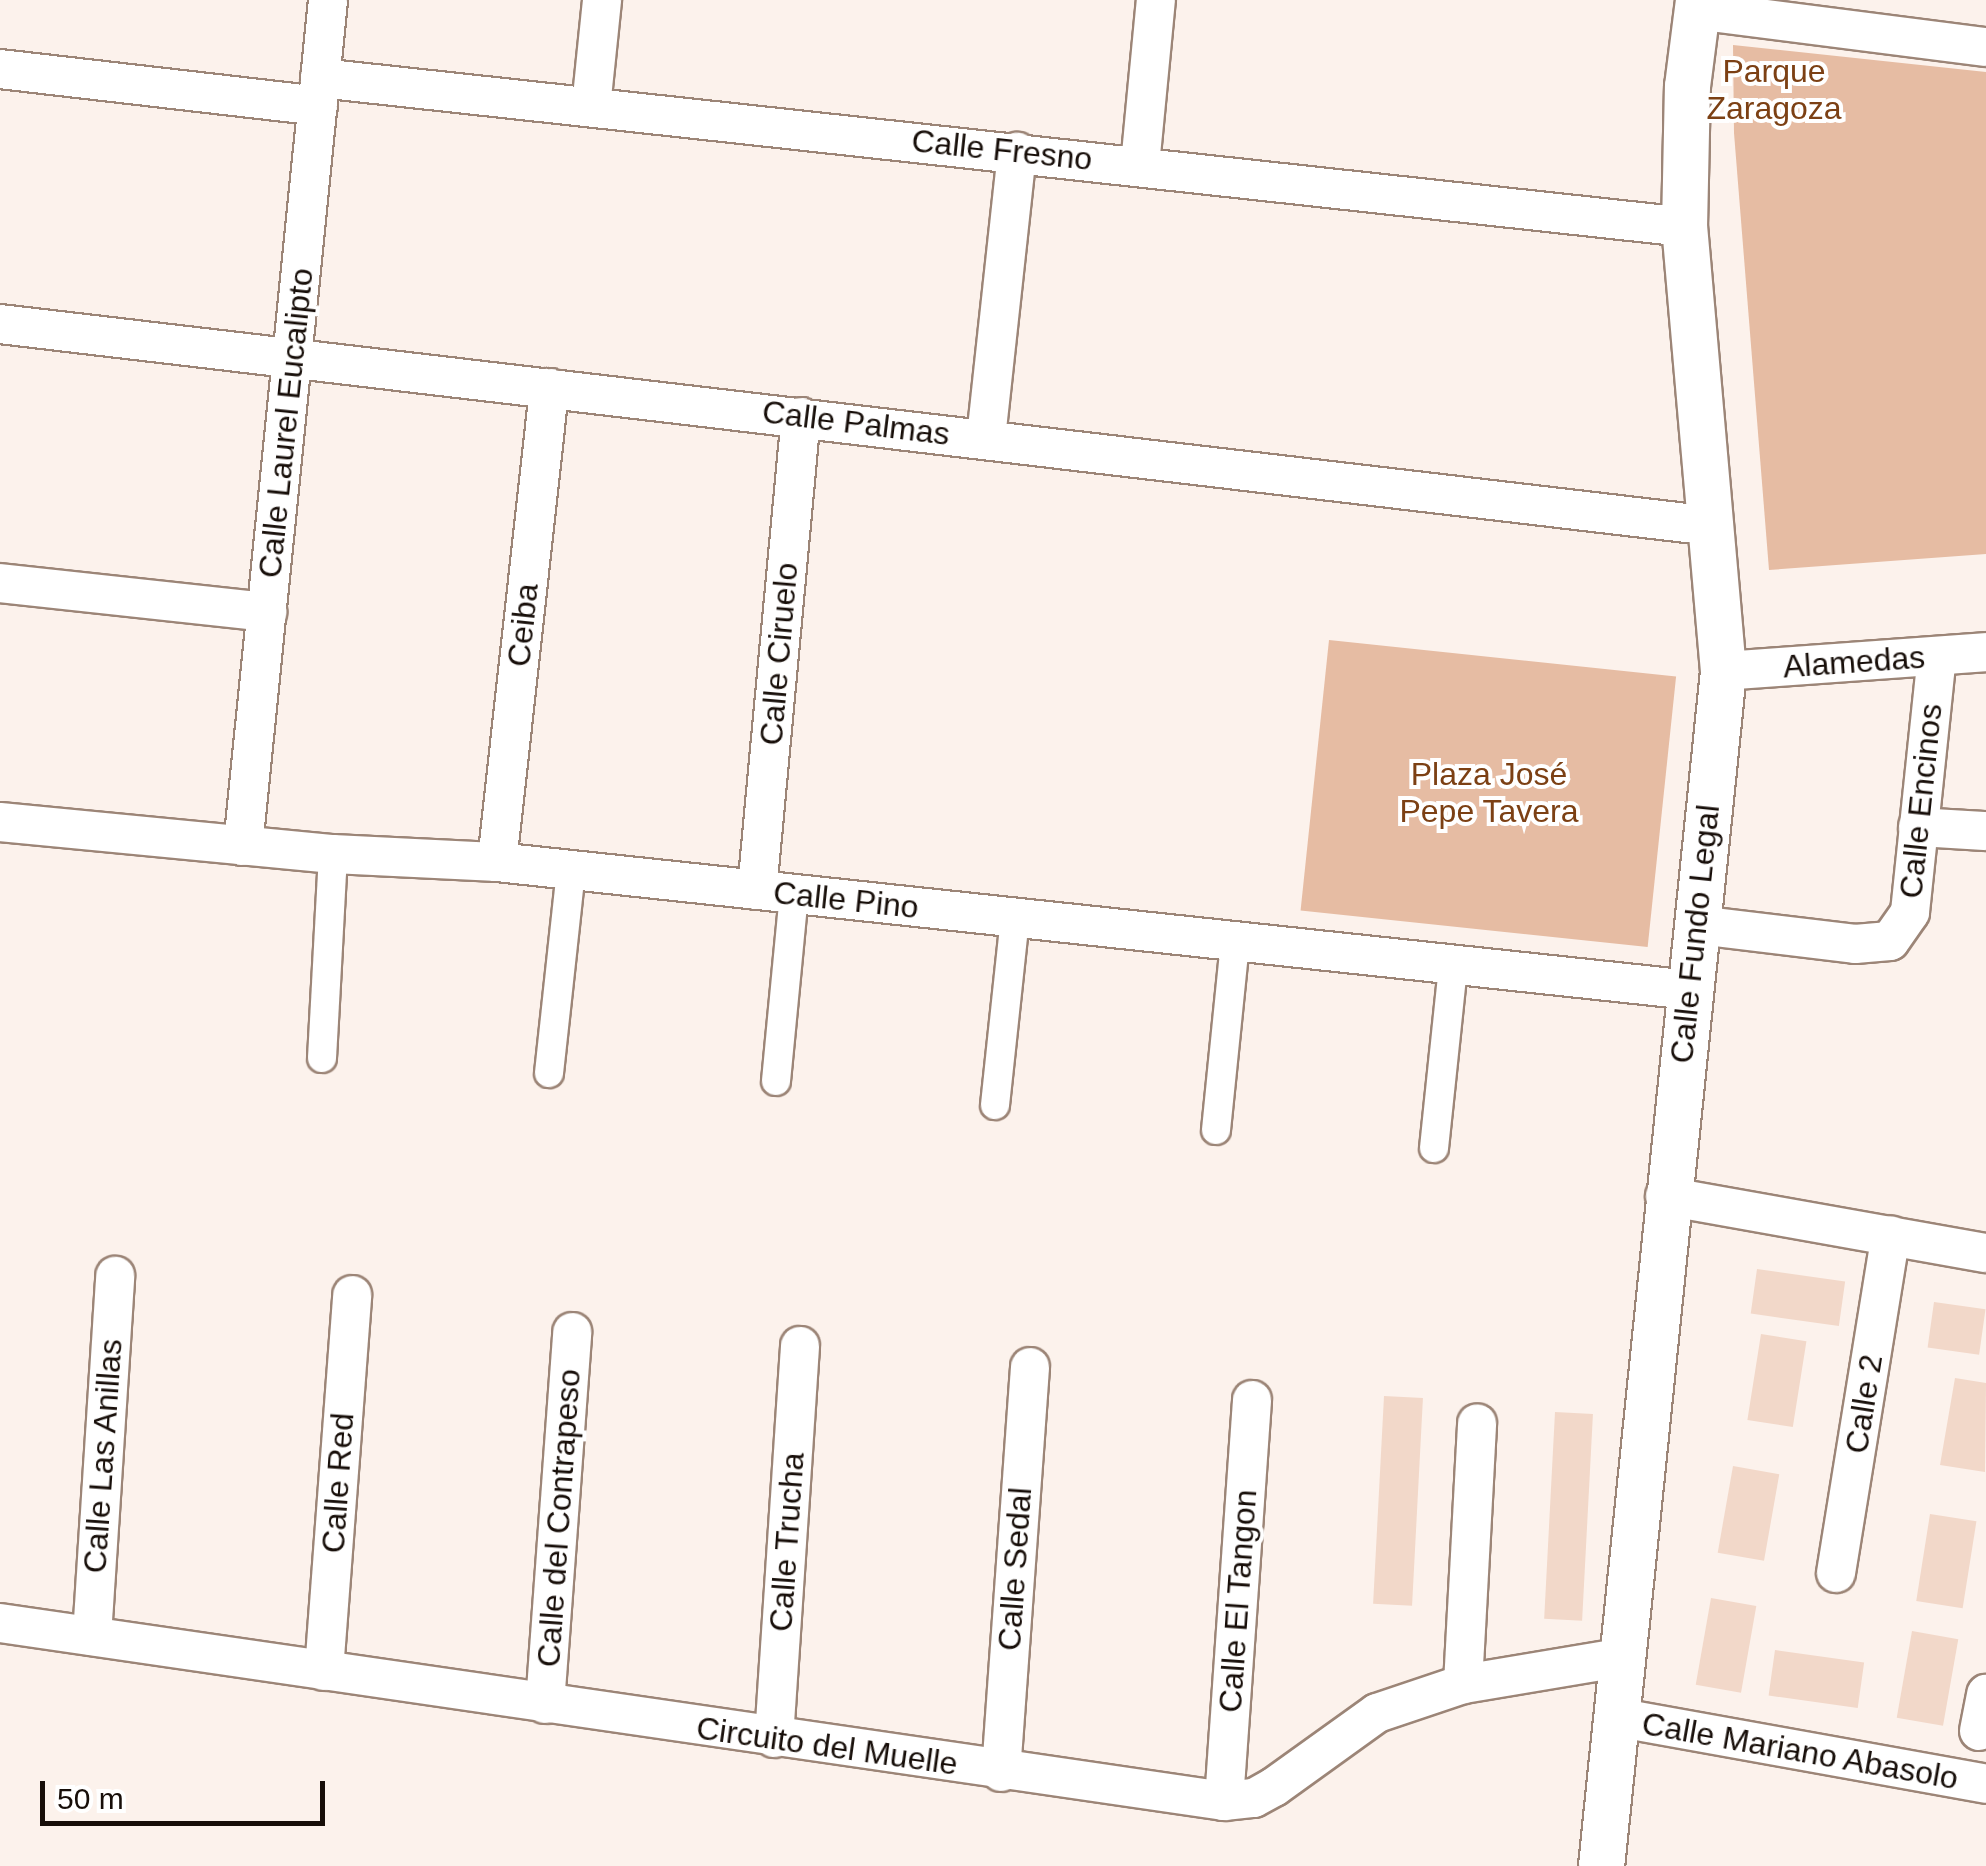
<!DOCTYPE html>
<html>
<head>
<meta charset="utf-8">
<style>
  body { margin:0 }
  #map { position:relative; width:1986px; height:1866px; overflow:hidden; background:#fcf2ec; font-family:Helvetica,sans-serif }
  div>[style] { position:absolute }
  .green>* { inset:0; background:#e6bca3; transform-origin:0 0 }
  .building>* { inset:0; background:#f2d8c9; transform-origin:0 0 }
  .roads { filter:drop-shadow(2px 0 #9c8577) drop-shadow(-2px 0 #9c8577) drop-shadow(0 2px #9c8577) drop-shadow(0 -2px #9c8577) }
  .pedestrian>* { height:28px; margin:-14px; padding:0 14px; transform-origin:14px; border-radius:14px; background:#fff }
  .minor>* { height:38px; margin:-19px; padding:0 19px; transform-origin:19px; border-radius:19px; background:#fff }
  .tertiary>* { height:45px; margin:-22.5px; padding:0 22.5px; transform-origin:22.5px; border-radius:22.5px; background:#fff }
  span { translate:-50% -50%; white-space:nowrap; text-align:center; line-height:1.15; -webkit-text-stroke:8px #fff; paint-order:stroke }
  .park-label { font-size:32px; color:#7c4014 }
  .street-label { font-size:32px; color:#170e09 }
  .scale { position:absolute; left:40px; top:1781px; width:285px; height:45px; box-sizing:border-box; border:5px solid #170e09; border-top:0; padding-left:12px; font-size:30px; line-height:35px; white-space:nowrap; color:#170e09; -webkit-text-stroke:8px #fff; paint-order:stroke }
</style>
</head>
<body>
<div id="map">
  <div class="green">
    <div style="clip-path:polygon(1733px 45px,1986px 72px,1986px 554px,1769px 570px,1734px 133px)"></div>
    <div style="left:1329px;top:640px;width:349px;height:272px;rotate:6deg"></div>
  </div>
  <div class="building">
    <div style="left:1757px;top:1269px;width:89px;height:45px;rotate:8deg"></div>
    <div style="left:1934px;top:1302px;width:52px;height:46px;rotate:8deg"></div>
    <div style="left:1761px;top:1334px;width:46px;height:87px;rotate:9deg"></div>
    <div style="clip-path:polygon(1955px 1378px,1986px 1383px,1985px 1472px,1940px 1465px)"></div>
    <div style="left:1384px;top:1396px;width:39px;height:208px;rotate:3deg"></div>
    <div style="left:1555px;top:1412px;width:38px;height:207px;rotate:3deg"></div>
    <div style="left:1733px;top:1466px;width:47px;height:88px;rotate:10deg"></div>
    <div style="left:1930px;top:1514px;width:47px;height:88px;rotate:9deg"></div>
    <div style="left:1711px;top:1598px;width:46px;height:88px;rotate:10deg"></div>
    <div style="left:1912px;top:1631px;width:47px;height:88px;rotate:10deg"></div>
    <div style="left:1775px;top:1650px;width:90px;height:46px;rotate:8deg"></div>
  </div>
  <div class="roads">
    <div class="pedestrian">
      <div style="left:322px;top:1058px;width:204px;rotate:-86.9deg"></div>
      <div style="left:549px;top:1073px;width:204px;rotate:-83.8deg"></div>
      <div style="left:776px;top:1081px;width:187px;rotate:-84.5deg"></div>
      <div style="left:995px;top:1105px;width:187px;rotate:-83.9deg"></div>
      <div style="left:1216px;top:1130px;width:188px;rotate:-84.2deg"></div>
      <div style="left:1434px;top:1148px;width:182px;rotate:-84deg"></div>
    </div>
    <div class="minor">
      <div style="left:1696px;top:10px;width:292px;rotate:7.3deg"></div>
      <div style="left:0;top:69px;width:320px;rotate:6.6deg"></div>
      <div style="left:320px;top:78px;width:1372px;rotate:6.23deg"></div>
      <div style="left:591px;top:107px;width:108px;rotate:-84.1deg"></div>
      <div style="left:1140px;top:165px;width:166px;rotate:-84.5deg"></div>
      <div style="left:0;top:324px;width:1723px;rotate:6.73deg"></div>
      <div style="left:986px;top:438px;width:288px;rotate:-83.8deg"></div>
      <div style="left:0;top:583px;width:269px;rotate:6.2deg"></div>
      <div style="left:1723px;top:671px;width:264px;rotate:-4.1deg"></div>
      <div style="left:0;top:822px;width:335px;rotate:5.5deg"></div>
      <div style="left:333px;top:854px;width:164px;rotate:2.8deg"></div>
      <div style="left:497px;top:862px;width:1201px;rotate:6.12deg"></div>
      <div style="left:1918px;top:827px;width:68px;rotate:3.4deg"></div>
      <div style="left:243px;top:846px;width:850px;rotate:-84.26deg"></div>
      <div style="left:497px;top:862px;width:477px;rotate:-83.7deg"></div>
      <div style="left:757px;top:890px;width:475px;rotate:-84.7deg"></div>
      <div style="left:1698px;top:925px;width:158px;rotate:6.9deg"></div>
      <div style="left:1855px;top:944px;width:35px;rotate:-5deg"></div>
      <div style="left:1890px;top:941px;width:35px;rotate:-55deg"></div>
      <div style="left:1910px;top:912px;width:257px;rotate:-84deg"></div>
      <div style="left:1665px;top:1196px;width:326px;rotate:10.1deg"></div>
      <div style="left:1836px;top:1573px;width:342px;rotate:-80.8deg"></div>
      <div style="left:0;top:1623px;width:1237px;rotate:8.27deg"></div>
      <div style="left:1224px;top:1801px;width:30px;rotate:-6deg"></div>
      <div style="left:1254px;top:1798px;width:23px;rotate:-29deg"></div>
      <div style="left:1274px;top:1787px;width:127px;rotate:-35.7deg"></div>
      <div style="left:1377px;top:1713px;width:91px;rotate:-18.6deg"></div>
      <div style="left:1463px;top:1684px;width:163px;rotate:-9.5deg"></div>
      <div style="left:92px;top:1636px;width:361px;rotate:-86.3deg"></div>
      <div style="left:324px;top:1671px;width:377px;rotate:-85.7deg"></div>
      <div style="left:1463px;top:1684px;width:261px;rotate:-86.9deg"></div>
      <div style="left:545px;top:1704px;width:373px;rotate:-85.8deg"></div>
      <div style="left:1615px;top:1717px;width:377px;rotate:10.2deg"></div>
      <div style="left:1979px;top:1731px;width:38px;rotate:-79deg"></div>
      <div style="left:774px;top:1738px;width:393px;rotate:-86.2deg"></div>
      <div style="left:1001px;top:1772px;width:406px;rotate:-85.9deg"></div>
      <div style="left:1224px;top:1801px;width:402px;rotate:-86deg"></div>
    </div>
    <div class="tertiary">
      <div style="left:1601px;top:1866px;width:1201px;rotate:-84.17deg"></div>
      <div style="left:1723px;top:671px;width:446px;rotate:-95deg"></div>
      <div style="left:1684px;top:227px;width:141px;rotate:-88.8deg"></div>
      <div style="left:1687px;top:86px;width:87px;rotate:-82.7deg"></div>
    </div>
  </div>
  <div class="park-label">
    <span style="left:1774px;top:90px">Parque<br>Zaragoza</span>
    <span style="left:1489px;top:793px">Plaza José<br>Pepe Tavera</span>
  </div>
  <div class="street-label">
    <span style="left:1002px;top:150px;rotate:6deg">Calle Fresno</span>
    <span style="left:286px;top:423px;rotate:-84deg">Calle Laurel Eucalipto</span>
    <span style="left:856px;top:423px;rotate:7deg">Calle Palmas</span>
    <span style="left:523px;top:625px;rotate:-84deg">Ceiba</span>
    <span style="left:779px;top:654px;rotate:-85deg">Calle Ciruelo</span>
    <span style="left:1854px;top:662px;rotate:-4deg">Alamedas</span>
    <span style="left:1921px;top:801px;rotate:-84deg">Calle Encinos</span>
    <span style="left:846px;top:900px;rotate:6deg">Calle Pino</span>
    <span style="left:1695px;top:934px;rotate:-84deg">Calle Fundo Legal</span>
    <span style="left:1864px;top:1404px;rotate:-81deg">Calle 2</span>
    <span style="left:103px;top:1456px;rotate:-86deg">Calle Las Anillas</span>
    <span style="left:338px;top:1483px;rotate:-86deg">Calle Red</span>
    <span style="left:559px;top:1518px;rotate:-86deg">Calle del Contrapeso</span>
    <span style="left:787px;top:1542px;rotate:-86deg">Calle Trucha</span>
    <span style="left:1015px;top:1569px;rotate:-86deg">Calle Sedal</span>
    <span style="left:1238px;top:1601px;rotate:-86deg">Calle El Tangon</span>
    <span style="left:827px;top:1746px;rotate:8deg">Circuito del Muelle</span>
    <span style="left:1800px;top:1751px;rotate:10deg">Calle Mariano Abasolo</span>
  </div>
  <div class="scale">50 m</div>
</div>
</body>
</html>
